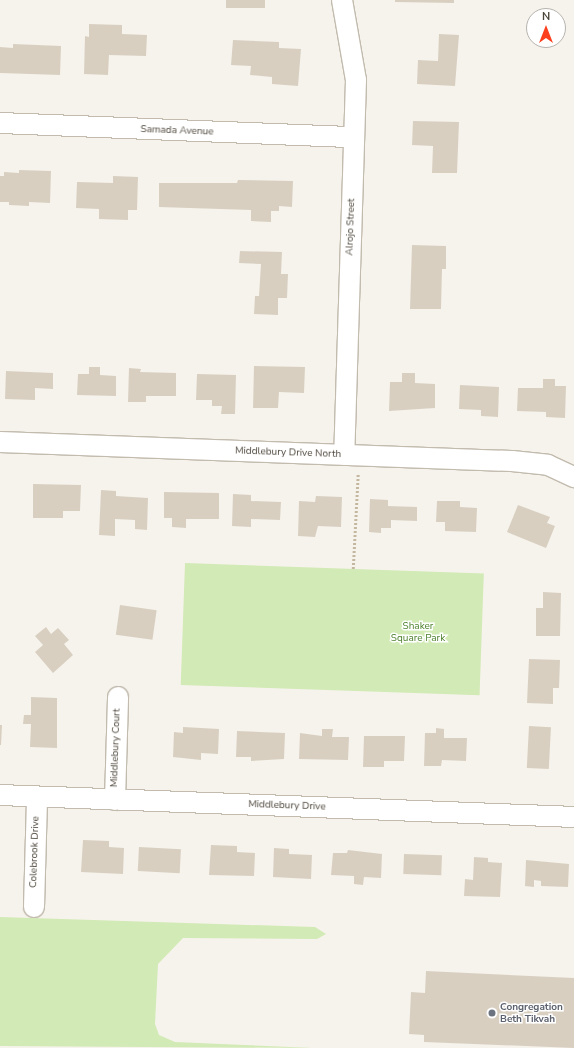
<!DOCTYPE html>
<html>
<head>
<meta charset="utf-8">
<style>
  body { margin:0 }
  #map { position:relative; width:574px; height:1048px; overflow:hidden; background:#f6f3ec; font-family:"Nunito Sans",sans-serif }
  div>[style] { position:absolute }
  .green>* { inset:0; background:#d2eab5; transform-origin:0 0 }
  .building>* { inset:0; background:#d8cfc1; transform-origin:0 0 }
  .path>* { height:2.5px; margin-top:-1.25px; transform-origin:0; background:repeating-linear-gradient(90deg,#c4b79f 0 2px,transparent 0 4px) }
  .roads { filter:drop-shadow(1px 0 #c2bbae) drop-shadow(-1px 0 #c2bbae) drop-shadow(0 1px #c2bbae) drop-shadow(0 -1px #c2bbae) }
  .street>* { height:20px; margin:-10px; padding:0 10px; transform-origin:10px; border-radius:10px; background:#fff }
  .dots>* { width:11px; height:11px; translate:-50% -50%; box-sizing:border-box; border:2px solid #fff; border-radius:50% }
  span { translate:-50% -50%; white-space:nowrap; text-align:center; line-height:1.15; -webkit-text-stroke:3px #fff; paint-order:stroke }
  .street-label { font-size:10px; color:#4b4439 }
  .park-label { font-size:10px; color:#4a7f2a }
  .worship-label { font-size:10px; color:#5b616d; font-weight:700 }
  .left { translate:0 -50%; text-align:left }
  .north { position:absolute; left:526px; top:8px; width:40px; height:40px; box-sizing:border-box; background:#fff; border:1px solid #b7b4b0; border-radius:50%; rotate:0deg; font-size:11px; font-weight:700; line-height:16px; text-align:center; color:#4b4439 }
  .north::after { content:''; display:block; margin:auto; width:14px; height:18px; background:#fc3f1d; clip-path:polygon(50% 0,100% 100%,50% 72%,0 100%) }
</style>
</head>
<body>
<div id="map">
  <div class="green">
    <div style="left:185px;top:563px;width:299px;height:122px;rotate:2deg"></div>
    <div style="clip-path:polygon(0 917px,315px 927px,326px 934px,317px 939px,183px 938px,158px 964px,155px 1024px,159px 1035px,175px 1042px,314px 1048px,0 1046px)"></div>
  </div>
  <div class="building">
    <div style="left:226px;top:0;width:39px;height:8px"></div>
    <div style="clip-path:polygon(395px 0,454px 0,454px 3px,395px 2px)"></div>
    <div style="clip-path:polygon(89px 24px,122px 25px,122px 34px,147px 35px,146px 56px,109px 55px,108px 75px,84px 74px,85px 36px,89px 37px)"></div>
    <div style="clip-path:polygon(439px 34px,459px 35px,455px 86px,417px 84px,418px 60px,438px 61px)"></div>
    <div style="clip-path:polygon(233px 40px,279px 42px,279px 48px,301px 49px,298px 86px,272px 84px,272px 77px,250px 75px,251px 66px,231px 65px)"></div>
    <div style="clip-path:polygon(13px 44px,61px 46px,60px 75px,0 73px,0 47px,13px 48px)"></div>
    <div style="clip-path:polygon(413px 121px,459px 122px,457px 173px,432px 173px,433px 146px,412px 145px)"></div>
    <div style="clip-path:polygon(19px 170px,51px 171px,50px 203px,29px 202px,29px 206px,9px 205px,9px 202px,0 202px,0 176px,4px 176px,4px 172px,19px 173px)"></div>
    <div style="clip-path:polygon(113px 176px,138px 177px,137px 210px,128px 210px,128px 220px,99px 219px,99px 209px,76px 208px,77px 182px,113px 183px)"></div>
    <div style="clip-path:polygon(238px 180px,293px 181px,292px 207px,279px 206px,279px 211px,271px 211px,271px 222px,251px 221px,251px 210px,159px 207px,159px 183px,237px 183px)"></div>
    <div style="clip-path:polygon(412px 245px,446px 246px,446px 269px,442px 269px,441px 309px,410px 309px)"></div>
    <div style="clip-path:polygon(240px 251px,282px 252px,281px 274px,288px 274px,287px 298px,278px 298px,278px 315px,254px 314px,255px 296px,259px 296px,261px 264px,239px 263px)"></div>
    <div style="clip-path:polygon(254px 366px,305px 367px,304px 393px,279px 392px,278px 408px,253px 408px)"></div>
    <div style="clip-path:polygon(89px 367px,100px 367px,100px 375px,116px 376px,116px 396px,77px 395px,78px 374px,89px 374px)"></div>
    <div style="clip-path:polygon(129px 368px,141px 369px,140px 372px,176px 373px,176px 396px,146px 396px,146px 402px,128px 402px)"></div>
    <div style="clip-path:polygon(6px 371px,53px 373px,53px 389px,35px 388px,35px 400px,5px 399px)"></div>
    <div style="clip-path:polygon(402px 373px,415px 373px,415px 383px,435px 384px,435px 408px,389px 411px,390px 382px,402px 382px)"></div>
    <div style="clip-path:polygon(197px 374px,236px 375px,235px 414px,221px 414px,222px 406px,212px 406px,212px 400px,196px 400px)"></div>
    <div style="clip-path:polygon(543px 379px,555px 379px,555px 386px,566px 386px,565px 418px,546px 417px,546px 412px,517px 411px,518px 388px,543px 388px)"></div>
    <div style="clip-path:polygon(460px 385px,499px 387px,498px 417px,481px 416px,481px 410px,459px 409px)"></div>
    <div style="clip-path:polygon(33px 484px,81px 485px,80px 511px,63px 511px,63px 518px,33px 518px)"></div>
    <div style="clip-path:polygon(101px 490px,116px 491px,116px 496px,148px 498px,147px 530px,135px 529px,135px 520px,115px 519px,115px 536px,99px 535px)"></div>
    <div style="clip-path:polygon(164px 492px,219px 493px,219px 519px,186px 519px,186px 528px,172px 527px,172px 518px,164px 518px)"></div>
    <div style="clip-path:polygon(233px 494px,251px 495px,251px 501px,281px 502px,280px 520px,251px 519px,251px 527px,232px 526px)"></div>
    <div style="clip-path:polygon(316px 496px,342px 497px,341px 527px,318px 526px,315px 537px,298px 536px,299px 501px,315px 502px)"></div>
    <div style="clip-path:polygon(370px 499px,388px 500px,388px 506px,417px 507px,417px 521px,391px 520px,391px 528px,381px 528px,381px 533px,369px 532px)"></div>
    <div style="clip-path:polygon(437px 501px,460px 501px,460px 507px,477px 508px,476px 532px,445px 531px,445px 522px,436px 522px)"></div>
    <div style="clip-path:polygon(518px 505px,550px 517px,547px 523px,555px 526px,546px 548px,507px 532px)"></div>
    <div style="clip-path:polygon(543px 592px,561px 593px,560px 636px,536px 636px,536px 608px,543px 608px)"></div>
    <div style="left:120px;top:605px;width:37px;height:30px;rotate:8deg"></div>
    <div style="clip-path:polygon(46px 627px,51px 634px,58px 628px,69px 640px,64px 644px,73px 655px,53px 673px,35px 652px,43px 645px,35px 636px)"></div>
    <div style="clip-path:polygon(529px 659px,560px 660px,559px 688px,553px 688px,553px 704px,527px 703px)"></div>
    <div style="clip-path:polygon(31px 697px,57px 698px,57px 748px,30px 747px,31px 724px,23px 724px,24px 715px,31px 715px)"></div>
    <div style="clip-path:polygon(0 725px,2px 725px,1px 745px,0 745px)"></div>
    <div style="left:529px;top:726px;width:22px;height:42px;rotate:3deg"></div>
    <div style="clip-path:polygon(183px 727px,219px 729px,218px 754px,201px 753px,201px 760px,173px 757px,174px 732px,183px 733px)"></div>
    <div style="clip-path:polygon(436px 728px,444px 729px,444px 738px,467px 738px,466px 761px,442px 760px,441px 766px,424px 766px,425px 733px,436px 733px)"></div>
    <div style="clip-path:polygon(322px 729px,333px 729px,332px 737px,349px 737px,348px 760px,299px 759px,300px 733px,322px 736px)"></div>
    <div style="clip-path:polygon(237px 731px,285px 733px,284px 759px,251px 761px,251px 757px,236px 757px)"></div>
    <div style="clip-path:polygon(364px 736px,405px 736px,404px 761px,384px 761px,384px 767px,363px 767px)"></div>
    <div style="clip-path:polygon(83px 840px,109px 841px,109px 847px,124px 848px,123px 874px,81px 872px)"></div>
    <div style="clip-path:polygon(211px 845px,237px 846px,237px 852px,255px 853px,254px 876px,209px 875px)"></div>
    <div style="left:139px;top:847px;width:42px;height:24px;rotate:3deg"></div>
    <div style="clip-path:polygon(274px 848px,289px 849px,289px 854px,312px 855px,311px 879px,273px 877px)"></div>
    <div style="clip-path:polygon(348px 850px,382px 854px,381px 878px,364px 877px,363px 885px,354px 884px,354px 876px,331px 875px,333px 853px,347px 853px)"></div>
    <div style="left:404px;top:854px;width:38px;height:20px;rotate:2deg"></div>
    <div style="clip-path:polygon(474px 857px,488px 858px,488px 862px,502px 863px,500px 897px,464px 896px,465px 879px,473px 880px)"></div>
    <div style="clip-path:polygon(526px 860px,569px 864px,568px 887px,541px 886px,541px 881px,534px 880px,534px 887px,525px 886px)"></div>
    <div style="clip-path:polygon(426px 971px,574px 978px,574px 1048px,424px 1042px,424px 1035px,409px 1034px,411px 992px,425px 993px)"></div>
  </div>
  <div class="path">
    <div style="left:353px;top:569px;width:95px;rotate:-87deg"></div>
  </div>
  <div class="roads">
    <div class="street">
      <div style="left:342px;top:0;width:81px;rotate:80.1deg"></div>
      <div style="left:356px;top:80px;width:375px;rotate:91.8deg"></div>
      <div style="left:0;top:123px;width:353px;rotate:2.3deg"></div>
      <div style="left:0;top:442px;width:512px;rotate:2.13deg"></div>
      <div style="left:512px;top:461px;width:36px;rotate:6deg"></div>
      <div style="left:548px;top:465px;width:29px;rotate:25deg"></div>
      <div style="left:0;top:795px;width:574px;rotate:2.19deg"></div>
      <div style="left:115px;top:800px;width:103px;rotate:-88.3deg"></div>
      <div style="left:34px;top:907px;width:110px;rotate:-88.4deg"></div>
    </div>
  </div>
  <div class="dots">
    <div style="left:492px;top:1013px;background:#6b7280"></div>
  </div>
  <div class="street-label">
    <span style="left:177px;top:131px;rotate:2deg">Samada Avenue</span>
    <span style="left:351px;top:227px;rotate:-88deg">Alrojo Street</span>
    <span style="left:288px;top:453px;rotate:2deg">Middlebury Drive North</span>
    <span style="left:116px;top:748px;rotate:-88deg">Middlebury Court</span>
    <span style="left:287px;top:806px;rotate:2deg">Middlebury Drive</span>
    <span style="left:35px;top:852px;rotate:-88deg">Colebrook Drive</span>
  </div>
  <div class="park-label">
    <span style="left:418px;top:632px">Shaker<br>Square Park</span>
  </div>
  <div class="worship-label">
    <span class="left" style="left:500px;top:1013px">Congregation<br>Beth Tikvah</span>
  </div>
  <div class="north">N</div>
</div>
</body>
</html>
